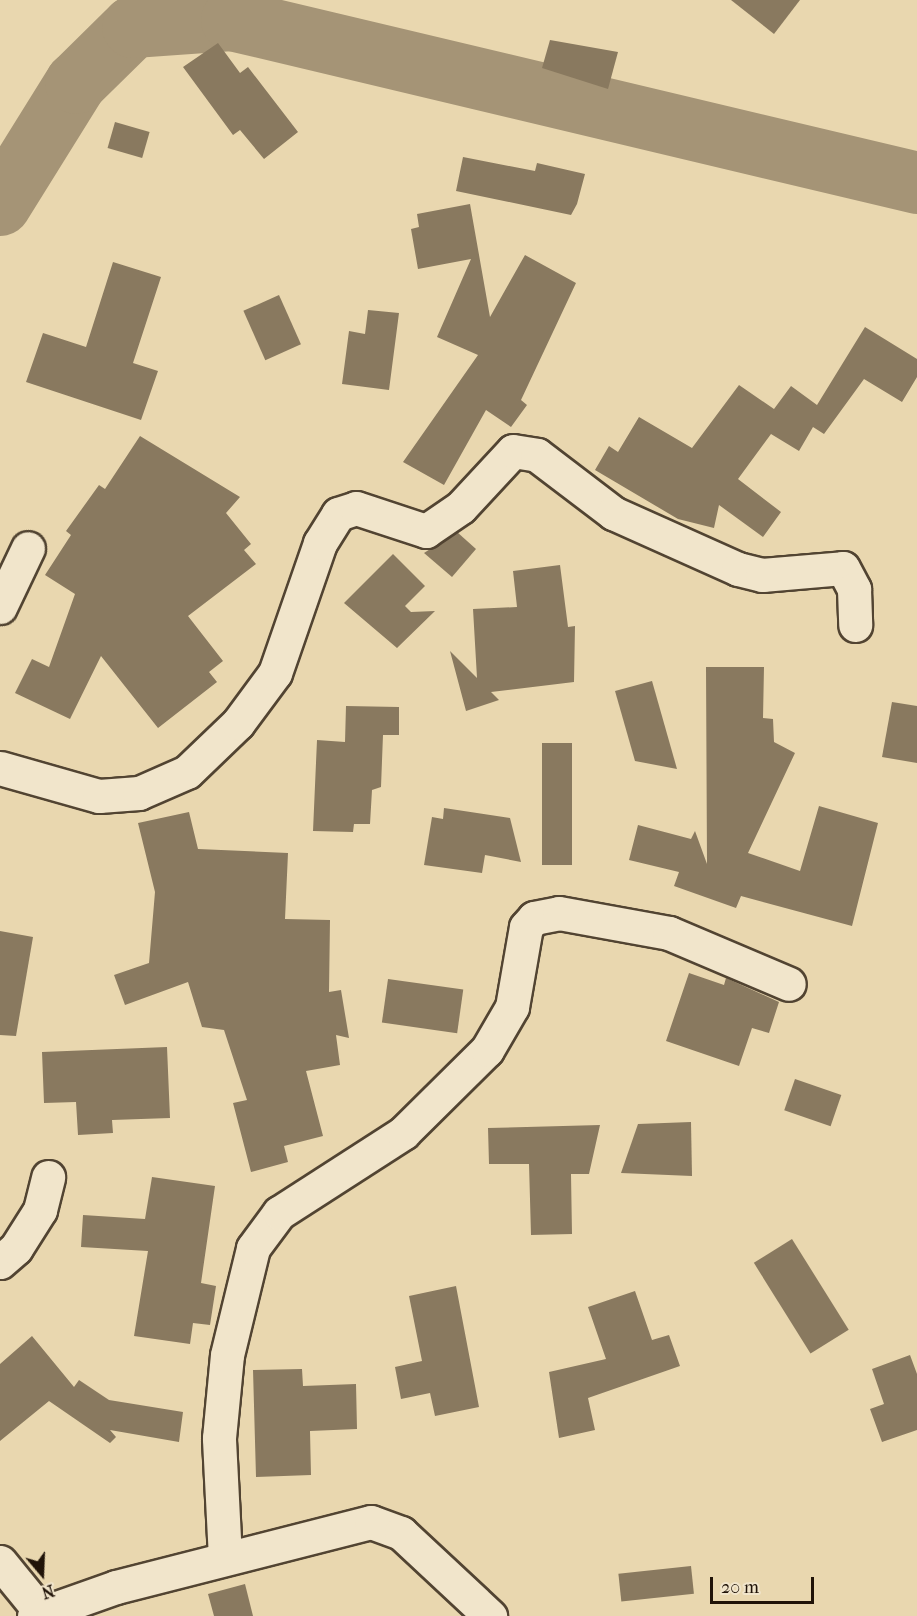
<!DOCTYPE html>
<html>
<head>
<meta charset="utf-8">
<style>
  body { margin:0 }
  #map { position:relative; width:917px; height:1616px; overflow:hidden; background:#e9d7af; font-family:"IM FELL French Canon",serif }
  div>[style] { position:absolute }
  .river>* { height:62px; margin:-31px; padding:0 31px; transform-origin:31px; border-radius:31px; background:#a59476 }
  .building>* { inset:0; background:#89795f; transform-origin:0 0 }
  .roads { filter:drop-shadow(2px 0 #524432) drop-shadow(-2px 0 #524432) drop-shadow(0 2px #524432) drop-shadow(0 -2px #524432) }
  .minor>* { height:33px; margin:-16.5px; padding:0 16.5px; transform-origin:16.5px; border-radius:16.5px; background:#f1e5cb }
  span { translate:-50% -50%; white-space:nowrap; text-align:center; line-height:1.15; -webkit-text-stroke:5px #f1e5cb; paint-order:stroke }
  .north { position:absolute; left:12px; top:1544px; width:60px; height:60px; -webkit-text-stroke:4px #f1e5cb; paint-order:stroke; rotate:161deg; font-size:16px; font-weight:700; line-height:24px; text-align:center; color:#201308 }
  .north::after { content:''; display:block; margin:auto; width:21px; height:27px; background:#201308; clip-path:polygon(50% 0,100% 100%,50% 72%,0 100%) }
  .scale { position:absolute; left:710px; top:1577px; width:104px; height:27px; box-sizing:border-box; border:3px solid #201308; border-top:0; padding-left:8px; font-size:18px; line-height:21px; white-space:nowrap; color:#201308; -webkit-text-stroke:4px #f1e5cb; paint-order:stroke }
</style>
</head>
<body>
<div id="map">
  <div class="river">
    <div style="left:0;top:205px;width:144px;rotate:-58.1deg"></div>
    <div style="left:76px;top:83px;width:80px;rotate:-44.5deg"></div>
    <div style="left:133px;top:27px;width:99px;rotate:-4deg"></div>
    <div style="left:232px;top:20px;width:704px;rotate:13.38deg"></div>
  </div>
  <div class="building">
    <div style="clip-path:polygon(731px 0,800px 0,774px 34px)"></div>
    <div style="clip-path:polygon(550px 40px,618px 52px,608px 89px,542px 68px)"></div>
    <div style="clip-path:polygon(218px 43px,240px 73px,248px 67px,298px 132px,264px 159px,240px 130px,233px 135px,183px 67px)"></div>
    <div style="left:115px;top:122px;width:36px;height:27px;rotate:16deg"></div>
    <div style="clip-path:polygon(463px 157px,535px 171px,537px 163px,585px 174px,577px 204px,571px 215px,456px 191px)"></div>
    <div style="clip-path:polygon(470px 204px,490px 317px,525px 255px,576px 283px,521px 400px,527px 405px,511px 427px,486px 410px,444px 485px,403px 462px,478px 355px,437px 337px,471px 259px,418px 269px,411px 229px,419px 227px,417px 214px)"></div>
    <div style="clip-path:polygon(113px 262px,161px 277px,133px 363px,158px 371px,141px 420px,26px 382px,43px 333px,86px 347px)"></div>
    <div style="left:279px;top:295px;width:54px;height:39px;rotate:66deg"></div>
    <div style="clip-path:polygon(368px 310px,399px 313px,389px 390px,342px 384px,349px 331px,365px 334px)"></div>
    <div style="clip-path:polygon(865px 327px,917px 359px,917px 377px,902px 402px,864px 379px,824px 434px,813px 427px,799px 451px,771px 434px,738px 479px,781px 512px,763px 537px,719px 505px,714px 528px,678px 519px,595px 470px,609px 446px,618px 452px,639px 417px,692px 448px,739px 385px,774px 409px,791px 386px,817px 405px)"></div>
    <div style="clip-path:polygon(140px 436px,240px 497px,226px 513px,251px 544px,244px 550px,256px 564px,188px 616px,223px 661px,209px 672px,217px 682px,158px 728px,101px 656px,70px 719px,15px 693px,32px 659px,49px 667px,75px 594px,45px 575px,71px 535px,66px 531px,99px 485px,105px 489px)"></div>
    <div style="clip-path:polygon(457px 532px,476px 549px,452px 577px,424px 553px)"></div>
    <div style="clip-path:polygon(393px 554px,425px 586px,405px 606px,411px 612px,435px 611px,397px 648px,344px 603px)"></div>
    <div style="clip-path:polygon(560px 565px,568px 627px,575px 626px,574px 682px,491px 692px,499px 700px,466px 711px,450px 651px,477px 678px,473px 609px,517px 607px,513px 571px)"></div>
    <div style="clip-path:polygon(706px 667px,764px 667px,763px 718px,773px 719px,774px 742px,795px 753px,748px 853px,800px 871px,819px 806px,878px 823px,852px 926px,741px 896px,736px 908px,674px 886px,679px 872px,629px 860px,638px 825px,691px 839px,695px 831px,707px 864px)"></div>
    <div style="clip-path:polygon(652px 681px,677px 769px,635px 761px,615px 691px)"></div>
    <div style="clip-path:polygon(892px 702px,917px 706px,917px 763px,882px 757px)"></div>
    <div style="clip-path:polygon(346px 706px,399px 707px,399px 735px,383px 735px,381px 787px,372px 790px,370px 824px,354px 824px,353px 832px,313px 831px,317px 740px,345px 742px)"></div>
    <div style="left:542px;top:743px;width:30px;height:122px"></div>
    <div style="clip-path:polygon(444px 808px,510px 818px,521px 862px,485px 855px,482px 873px,424px 865px,432px 817px,443px 819px)"></div>
    <div style="clip-path:polygon(189px 812px,198px 849px,288px 853px,285px 919px,330px 920px,329px 992px,341px 990px,349px 1038px,336px 1035px,340px 1065px,306px 1071px,323px 1136px,284px 1146px,288px 1162px,251px 1172px,233px 1103px,247px 1100px,224px 1030px,202px 1027px,188px 982px,125px 1005px,114px 975px,149px 963px,155px 892px,138px 823px)"></div>
    <div style="clip-path:polygon(0 931px,33px 937px,16px 1036px,0 1035px)"></div>
    <div style="clip-path:polygon(689px 973px,724px 985px,726px 978px,779px 1002px,769px 1033px,752px 1028px,739px 1066px,666px 1041px)"></div>
    <div style="left:388px;top:979px;width:76px;height:44px;rotate:8deg"></div>
    <div style="clip-path:polygon(167px 1047px,170px 1118px,112px 1120px,113px 1133px,78px 1135px,76px 1102px,44px 1103px,42px 1052px)"></div>
    <div style="left:795px;top:1079px;width:49px;height:33px;rotate:19deg"></div>
    <div style="clip-path:polygon(691px 1122px,692px 1176px,621px 1173px,638px 1124px)"></div>
    <div style="clip-path:polygon(600px 1125px,589px 1174px,571px 1174px,572px 1234px,531px 1235px,529px 1164px,489px 1164px,488px 1128px)"></div>
    <div style="clip-path:polygon(152px 1177px,215px 1186px,201px 1283px,216px 1286px,210px 1325px,193px 1323px,190px 1344px,134px 1336px,148px 1251px,81px 1247px,83px 1215px,145px 1219px)"></div>
    <div style="left:792px;top:1239px;width:107px;height:45px;rotate:58deg"></div>
    <div style="clip-path:polygon(456px 1286px,479px 1407px,435px 1416px,430px 1393px,401px 1399px,395px 1367px,422px 1361px,409px 1296px)"></div>
    <div style="clip-path:polygon(635px 1291px,652px 1340px,669px 1335px,680px 1366px,588px 1398px,595px 1430px,559px 1438px,549px 1372px,606px 1359px,588px 1307px)"></div>
    <div style="clip-path:polygon(32px 1336px,74px 1387px,79px 1380px,109px 1400px,183px 1412px,179px 1442px,110px 1430px,116px 1437px,110px 1443px,49px 1401px,0 1441px,0 1364px)"></div>
    <div style="clip-path:polygon(910px 1355px,917px 1374px,917px 1430px,882px 1442px,870px 1409px,884px 1404px,872px 1369px)"></div>
    <div style="clip-path:polygon(302px 1369px,303px 1386px,356px 1384px,357px 1429px,310px 1431px,311px 1475px,256px 1477px,253px 1370px)"></div>
    <div style="left:691px;top:1566px;width:28px;height:73px;rotate:84deg"></div>
    <div style="clip-path:polygon(245px 1584px,253px 1616px,214px 1616px,208px 1594px)"></div>
  </div>
  <div class="roads">
    <div class="minor">
      <div style="left:0;top:607px;width:65px;rotate:-64.6deg"></div>
      <div style="left:0;top:768px;width:103px;rotate:15.8deg"></div>
      <div style="left:99px;top:796px;width:40px;rotate:-4.3deg"></div>
      <div style="left:139px;top:793px;width:52px;rotate:-23.6deg"></div>
      <div style="left:187px;top:772px;width:71px;rotate:-43.9deg"></div>
      <div style="left:238px;top:723px;width:62px;rotate:-53.5deg"></div>
      <div style="left:275px;top:673px;width:138px;rotate:-70.9deg"></div>
      <div style="left:320px;top:543px;width:34px;rotate:-58deg"></div>
      <div style="left:338px;top:514px;width:19px;rotate:-18deg"></div>
      <div style="left:356px;top:508px;width:74px;rotate:18.2deg"></div>
      <div style="left:426px;top:531px;width:42px;rotate:-34.4deg"></div>
      <div style="left:461px;top:507px;width:76px;rotate:-47.1deg"></div>
      <div style="left:513px;top:451px;width:24px;rotate:9deg"></div>
      <div style="left:537px;top:455px;width:96px;rotate:37.3deg"></div>
      <div style="left:613px;top:513px;width:137px;rotate:24.1deg"></div>
      <div style="left:738px;top:569px;width:25px;rotate:14deg"></div>
      <div style="left:762px;top:575px;width:81px;rotate:-4.9deg"></div>
      <div style="left:843px;top:568px;width:24px;rotate:62deg"></div>
      <div style="left:854px;top:589px;width:36px;rotate:88deg"></div>
      <div style="left:0;top:1262px;width:21px;rotate:-41deg"></div>
      <div style="left:16px;top:1248px;width:45px;rotate:-57.7deg"></div>
      <div style="left:40px;top:1210px;width:34px;rotate:-76deg"></div>
      <div style="left:225px;top:1558px;width:120px;rotate:-92.9deg"></div>
      <div style="left:219px;top:1438px;width:83px;rotate:-84.5deg"></div>
      <div style="left:227px;top:1355px;width:110px;rotate:-76.3deg"></div>
      <div style="left:253px;top:1248px;width:44px;rotate:-53.4deg"></div>
      <div style="left:279px;top:1213px;width:148px;rotate:-32.8deg"></div>
      <div style="left:403px;top:1133px;width:118px;rotate:-44.7deg"></div>
      <div style="left:487px;top:1050px;width:50px;rotate:-59.8deg"></div>
      <div style="left:512px;top:1007px;width:81px;rotate:-80.1deg"></div>
      <div style="left:526px;top:927px;width:12px;rotate:-48deg"></div>
      <div style="left:534px;top:918px;width:25px;rotate:-11deg"></div>
      <div style="left:559px;top:913px;width:112px;rotate:10.3deg"></div>
      <div style="left:669px;top:933px;width:130px;rotate:23deg"></div>
      <div style="left:0;top:1562px;width:70px;rotate:50.8deg"></div>
      <div style="left:34px;top:1616px;width:87px;rotate:-19.5deg"></div>
      <div style="left:116px;top:1587px;width:263px;rotate:-14.3deg"></div>
      <div style="left:371px;top:1522px;width:32px;rotate:20deg"></div>
      <div style="left:401px;top:1533px;width:122px;rotate:43deg"></div>
    </div>
  </div>
  <div class="north">N</div>
  <div class="scale">20 m</div>
</div>
</body>
</html>
